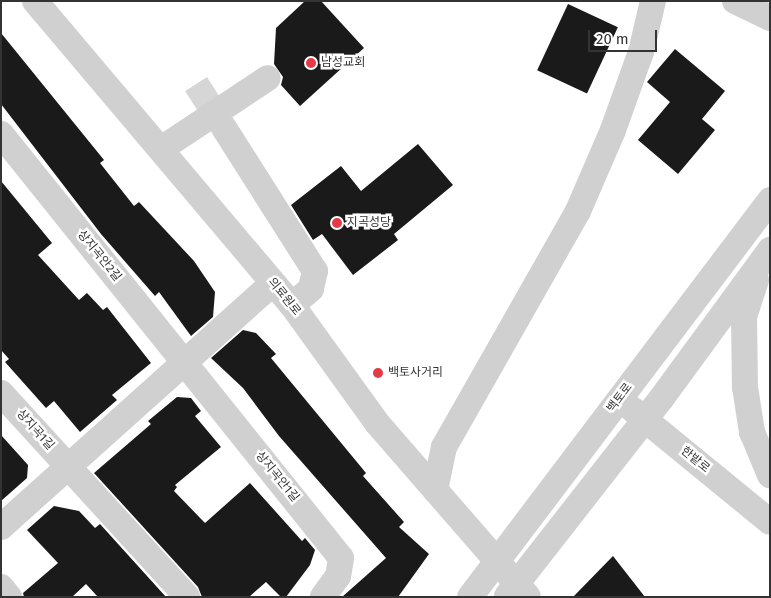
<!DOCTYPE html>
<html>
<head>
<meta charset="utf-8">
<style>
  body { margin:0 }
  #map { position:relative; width:771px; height:598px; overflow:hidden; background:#fff; font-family:"Fira Sans","Noto Sans KR",sans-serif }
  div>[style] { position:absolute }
  .building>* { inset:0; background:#1a1a1a; transform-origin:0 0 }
  .minor-tunnel>* { height:26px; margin-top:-13px; transform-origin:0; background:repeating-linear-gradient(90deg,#d6d6d6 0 26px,transparent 0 39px) }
  .minor>* { height:26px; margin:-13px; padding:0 13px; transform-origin:13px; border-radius:13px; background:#d0d0d0 }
  .dots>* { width:14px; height:14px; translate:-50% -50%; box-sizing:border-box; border:2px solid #fff; border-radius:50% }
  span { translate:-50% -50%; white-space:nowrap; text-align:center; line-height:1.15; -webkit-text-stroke:5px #fff; paint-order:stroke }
  .poi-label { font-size:12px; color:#333 }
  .left { translate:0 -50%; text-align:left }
  .street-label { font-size:12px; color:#333 }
  .frame { position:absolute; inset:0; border:2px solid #333; pointer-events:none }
  .scale { position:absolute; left:588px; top:30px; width:69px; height:22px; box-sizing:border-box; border:2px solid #333; border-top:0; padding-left:6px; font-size:15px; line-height:18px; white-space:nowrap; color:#333; -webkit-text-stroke:4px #fff; paint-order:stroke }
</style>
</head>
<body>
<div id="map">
  <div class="building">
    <div style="clip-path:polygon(305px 1px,321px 1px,364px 48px,300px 106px,281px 85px,283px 77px,274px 64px,276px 28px)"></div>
    <div style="left:568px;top:4px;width:55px;height:73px;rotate:25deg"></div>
    <div style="clip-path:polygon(1px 33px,104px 160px,100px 163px,134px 206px,139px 202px,194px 261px,215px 292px,213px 317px,191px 336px,159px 292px,155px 296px,101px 234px,1px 104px)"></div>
    <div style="clip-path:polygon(675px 49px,725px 91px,702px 119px,715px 130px,678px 174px,638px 140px,670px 102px,647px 82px)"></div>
    <div style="clip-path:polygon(418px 144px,453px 185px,394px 234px,398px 240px,353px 275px,322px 234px,313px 240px,291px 205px,341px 166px,361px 191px)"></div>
    <div style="clip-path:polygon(1px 181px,52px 243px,38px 255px,79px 300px,87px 293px,103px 310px,107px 307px,151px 363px,112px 395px,117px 400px,80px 432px,54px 401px,46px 408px,5px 362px,9px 359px,1px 350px)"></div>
    <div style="clip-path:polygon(243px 330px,256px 333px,276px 354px,271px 358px,366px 473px,363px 476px,404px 522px,399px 527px,429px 554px,398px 597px,342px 597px,386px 558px,279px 436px,243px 388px,211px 358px)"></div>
    <div style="clip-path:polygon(177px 397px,191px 398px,201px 411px,195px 416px,221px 447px,175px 485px,177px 487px,174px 491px,205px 523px,250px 483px,302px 541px,305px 538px,315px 550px,310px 565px,286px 597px,281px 597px,266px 582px,249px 597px,202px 597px,198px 587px,94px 473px,151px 424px,148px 421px)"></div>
    <div style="clip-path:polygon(1px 435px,28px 465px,27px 478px,1px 501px)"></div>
    <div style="clip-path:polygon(54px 506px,79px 511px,95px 528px,100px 524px,166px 597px,98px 597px,86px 584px,72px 597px,24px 597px,23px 593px,58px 563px,27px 530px)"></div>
    <div style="clip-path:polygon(613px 556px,645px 597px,573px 597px)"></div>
  </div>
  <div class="minor-tunnel">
    <div style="left:196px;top:84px;width:56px;rotate:57.4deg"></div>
  </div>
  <div class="minor">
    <div style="left:35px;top:1px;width:398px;rotate:49.8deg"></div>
    <div style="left:292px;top:305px;width:145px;rotate:54.2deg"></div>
    <div style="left:377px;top:423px;width:230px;rotate:49deg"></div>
    <div style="left:735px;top:1px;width:39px;rotate:26deg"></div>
    <div style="left:226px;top:131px;width:166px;rotate:57.6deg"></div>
    <div style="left:315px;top:271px;width:18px;rotate:103deg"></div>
    <div style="left:311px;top:289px;width:25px;rotate:140deg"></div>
    <div style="left:1px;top:134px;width:543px;rotate:51.27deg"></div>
    <div style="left:341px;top:558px;width:18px;rotate:99deg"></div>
    <div style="left:338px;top:576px;width:26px;rotate:126deg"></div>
    <div style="left:161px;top:149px;width:128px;rotate:-33.6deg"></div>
    <div style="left:756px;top:280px;width:39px;rotate:108deg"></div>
    <div style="left:744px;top:317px;width:70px;rotate:89.2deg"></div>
    <div style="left:745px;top:387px;width:46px;rotate:81.2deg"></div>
    <div style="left:752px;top:432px;width:47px;rotate:67.3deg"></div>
    <div style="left:1px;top:393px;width:276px;rotate:47.6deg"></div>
    <div style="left:632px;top:409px;width:178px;rotate:39.3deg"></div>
    <div style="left:435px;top:490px;width:44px;rotate:-78.2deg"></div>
    <div style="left:444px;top:447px;width:271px;rotate:-60.4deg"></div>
    <div style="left:578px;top:211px;width:88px;rotate:-66.6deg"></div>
    <div style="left:613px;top:130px;width:83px;rotate:-70.3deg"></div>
    <div style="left:641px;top:52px;width:52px;rotate:-76.8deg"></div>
    <div style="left:1px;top:527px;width:365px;rotate:-41.9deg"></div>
    <div style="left:1px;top:587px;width:13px;rotate:51deg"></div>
    <div style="left:507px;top:596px;width:250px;rotate:-52deg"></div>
    <div style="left:661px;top:399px;width:185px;rotate:-53.8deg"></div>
    <div style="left:470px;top:597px;width:498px;rotate:-52.9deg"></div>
  </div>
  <div class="dots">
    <div style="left:311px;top:63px;background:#e63946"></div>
    <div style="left:337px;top:223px;background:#e63946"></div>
    <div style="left:378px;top:373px;background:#e63946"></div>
  </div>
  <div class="poi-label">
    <span class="left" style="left:321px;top:63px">남성교회</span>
    <span class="left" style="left:347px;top:223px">지곡성당</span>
    <span class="left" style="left:388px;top:373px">백토사거리</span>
  </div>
  <div class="street-label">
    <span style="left:99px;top:256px;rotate:51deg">상지곡안2길</span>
    <span style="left:284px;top:297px;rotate:51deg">의료원로</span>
    <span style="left:620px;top:398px;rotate:-53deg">백토로</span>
    <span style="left:35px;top:430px;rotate:48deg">상지곡1길</span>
    <span style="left:695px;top:460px;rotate:39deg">한밭로</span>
    <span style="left:277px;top:477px;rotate:51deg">상지곡안1길</span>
  </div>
  <div class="frame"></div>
  <div class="scale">20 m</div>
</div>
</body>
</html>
